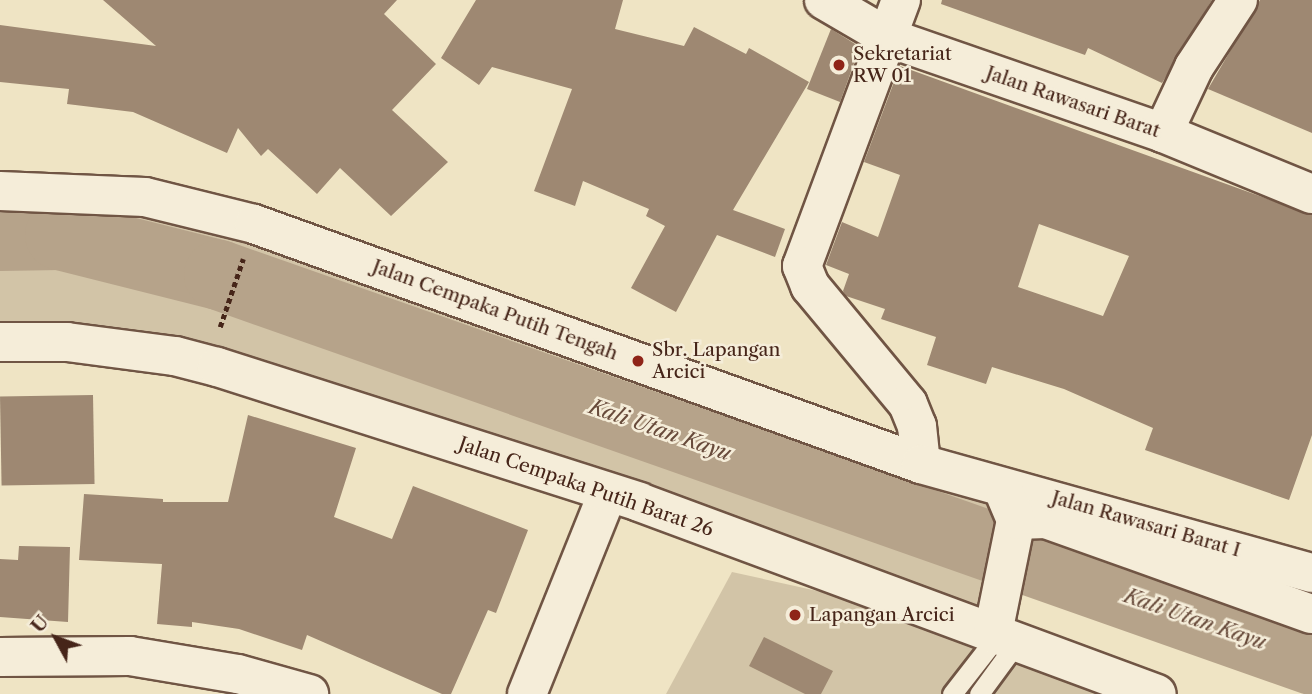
<!DOCTYPE html>
<html>
<head>
<meta charset="utf-8">
<style>
  body { margin:0 }
  #map { position:relative; width:1312px; height:694px; overflow:hidden; background:#efe4c4; font-family:"Libre Caslon Text",serif }
  div>[style] { position:absolute }
  .green>* { inset:0; background:#d2c4a7 }
  .river>* { height:70px; margin:-35px; padding:0 35px; transform-origin:35px; border-radius:35px; background:#b6a38a }
  .building>* { inset:0; background:#9e8872; transform-origin:0 0 }
  .path>* { height:4.5px; margin-top:-2.25px; transform-origin:0; background:repeating-linear-gradient(90deg,#462519 0 5px,transparent 0 8.5px) }
  .roads { filter:drop-shadow(2px 0 #705544) drop-shadow(-2px 0 #705544) drop-shadow(0 2px #705544) drop-shadow(0 -2px #705544) }
  .service>* { height:19px; margin:-9.5px; padding:0 9.5px; transform-origin:9.5px; border-radius:9.5px; background:#f5edd9 }
  .minor>* { height:38px; margin:-19px; padding:0 19px; transform-origin:19px; border-radius:19px; background:#f5edd9 }
  .tertiary>* { height:38px; margin:-19px; padding:0 19px; transform-origin:19px; border-radius:19px; background:#f5edd9 }
  .dots>* { width:19px; height:19px; translate:-50% -50%; box-sizing:border-box; border:4px solid #f5edd9; border-radius:50% }
  span { translate:-50% -50%; white-space:nowrap; text-align:center; line-height:1.15; -webkit-text-stroke:5px #f5edd9; paint-order:stroke }
  .poi-label { font-size:19px; color:#462519 }
  .left { translate:0 -50%; text-align:left }
  .street-label { font-size:19px; color:#462519 }
  .water-label { font-size:21px; color:#684b3b; font-style:italic }
  .north { position:absolute; left:21px; top:603px; width:70px; height:70px; -webkit-text-stroke:5px #f5edd9; paint-order:stroke; rotate:311deg; font-size:19px; font-weight:700; line-height:28px; text-align:center; color:#462519 }
  .north::after { content:''; display:block; margin:auto; width:24px; height:32px; background:#462519; clip-path:polygon(50% 0,100% 100%,50% 72%,0 100%) }
</style>
</head>
<body>
<div id="map">
  <div class="green">
    <div style="clip-path:polygon(0 198px,137px 203px,1008px 499px,992px 629px,217px 367px,0 342px)"></div>
    <div style="clip-path:polygon(732px 572px,822px 592px,996px 642px,1132px 694px,666px 694px)"></div>
  </div>
  <div class="river">
    <div style="left:0;top:236px;width:60px;rotate:-1deg"></div>
    <div style="left:60px;top:235px;width:164px;rotate:14.1deg"></div>
    <div style="left:219px;top:275px;width:1159px;rotate:19.4deg"></div>
  </div>
  <div class="building">
    <div style="clip-path:polygon(103px 0,397px 0,384px 14px,436px 64px,392px 110px,448px 162px,391px 216px,340px 168px,317px 194px,268px 149px,261px 156px,238px 128px,227px 153px,133px 112px,67px 104px,69px 89px,0 82px,0 25px,156px 46px)"></div>
    <div style="clip-path:polygon(476px 0,623px 0,615px 29px,684px 46px,694px 27px,746px 54px,749px 48px,809px 82px,733px 210px,785px 229px,775px 257px,717px 235px,676px 312px,631px 288px,665px 226px,646px 216px,649px 209px,583px 181px,575px 206px,534px 191px,572px 89px,492px 67px,479px 85px,441px 58px)"></div>
    <div style="clip-path:polygon(942px 0,1212px 0,1162px 83px,1088px 48px,1085px 55px,941px 4px)"></div>
    <div style="clip-path:polygon(1260px 0,1312px 0,1312px 133px,1208px 89px)"></div>
    <div style="clip-path:polygon(831px 29px,860px 47px,840px 102px,807px 89px)"></div>
    <div style="clip-path:polygon(evenodd,900px 66px,1312px 215px,1312px 435px,1289px 500px,1145px 450px,1153px 428px,1064px 389px,992px 367px,986px 384px,927px 365px,936px 337px,881px 319px,885px 309px,846px 296px,843px 291px,849px 274px,826px 265px,842px 222px,878px 237px,900px 175px,864px 162px,900px 66px,1039px 224px,1129px 256px,1103px 316px,1018px 287px,1039px 224px)"></div>
    <div style="left:93px;top:395px;width:89px;height:93px;rotate:89deg"></div>
    <div style="clip-path:polygon(248px 415px,356px 448px,334px 517px,392px 539px,413px 486px,528px 530px,496px 613px,488px 610px,451px 694px,442px 694px,307px 635px,302px 650px,239px 629px,192px 622px,192px 627px,157px 624px,162px 564px,79px 560px,84px 494px,163px 499px,163px 502px,228px 502px)"></div>
    <div style="clip-path:polygon(19px 546px,70px 547px,68px 622px,0 617px,0 559px,18px 560px)"></div>
    <div style="clip-path:polygon(764px 637px,833px 671px,821px 694px,805px 694px,749px 666px)"></div>
  </div>
  <div class="path">
    <div style="left:220px;top:327px;width:72px;rotate:-71.3deg"></div>
  </div>
  <div class="roads">
    <div class="service">
      <div style="left:952px;top:694px;width:75px;rotate:-52.1deg"></div>
      <div style="left:979px;top:694px;width:64px;rotate:-53.8deg"></div>
    </div>
    <div class="minor">
      <div style="left:824px;top:0;width:75px;rotate:30.3deg"></div>
      <div style="left:889px;top:38px;width:290px;rotate:19.1deg"></div>
      <div style="left:1163px;top:133px;width:161px;rotate:22.3deg"></div>
      <div style="left:901px;top:0;width:284px;rotate:110.4deg"></div>
      <div style="left:802px;top:266px;width:22px;rotate:68deg"></div>
      <div style="left:810px;top:286px;width:153px;rotate:50.3deg"></div>
      <div style="left:908px;top:404px;width:24px;rotate:68deg"></div>
      <div style="left:917px;top:426px;width:38px;rotate:84deg"></div>
      <div style="left:1163px;top:133px;width:73px;rotate:-64.8deg"></div>
      <div style="left:1194px;top:67px;width:80px;rotate:-56.7deg"></div>
      <div style="left:0;top:657px;width:130px;rotate:-0.4deg"></div>
      <div style="left:130px;top:656px;width:109px;rotate:9.5deg"></div>
      <div style="left:238px;top:674px;width:74px;rotate:15.7deg"></div>
      <div style="left:527px;top:694px;width:217px;rotate:-68.1deg"></div>
    </div>
    <div class="tertiary">
      <div style="left:0;top:191px;width:145px;rotate:2.4deg"></div>
      <div style="left:145px;top:197px;width:112px;rotate:13.9deg"></div>
      <div style="left:254px;top:224px;width:709px;rotate:19.79deg"></div>
      <div style="left:921px;top:464px;width:406px;rotate:15.6deg"></div>
      <div style="left:0;top:342px;width:67px"></div>
      <div style="left:67px;top:342px;width:109px;rotate:7.4deg"></div>
      <div style="left:175px;top:356px;width:43px;rotate:14.7deg"></div>
      <div style="left:217px;top:367px;width:443px;rotate:17.7deg"></div>
      <div style="left:639px;top:502px;width:552px;rotate:20.34deg"></div>
      <div style="left:1016px;top:520px;width:30px;rotate:-2deg"></div>
      <div style="left:1046px;top:519px;width:282px;rotate:19.7deg"></div>
      <div style="left:993px;top:633px;width:115px;rotate:-78.5deg"></div>
      <div style="left:1016px;top:520px;width:26px;rotate:-113deg"></div>
    </div>
  </div>
  <div class="dots">
    <div style="left:839px;top:65px;background:#8f2418"></div>
    <div style="left:638px;top:361px;background:#8f2418"></div>
    <div style="left:795px;top:615px;background:#8f2418"></div>
  </div>
  <div class="poi-label">
    <span class="left" style="left:853px;top:65px">Sekretariat<br>RW 01</span>
    <span class="left" style="left:652px;top:361px">Sbr. Lapangan<br>Arcici</span>
    <span class="left" style="left:809px;top:615px">Lapangan Arcici</span>
  </div>
  <div class="street-label">
    <span style="left:1073px;top:102px;rotate:19deg">Jalan Rawasari Barat</span>
    <span style="left:495px;top:310px;rotate:20deg">Jalan Cempaka Putih Tengah</span>
    <span style="left:586px;top:487px;rotate:19deg">Jalan Cempaka Putih Barat 26</span>
    <span style="left:1146px;top:524px;rotate:16deg">Jalan Rawasari Barat I</span>
  </div>
  <div class="water-label">
    <span style="left:660px;top:430px;rotate:19deg">Kali Utan Kayu</span>
    <span style="left:1195px;top:619px;rotate:19deg">Kali Utan Kayu</span>
  </div>
  <div class="north">U</div>
</div>
</body>
</html>
